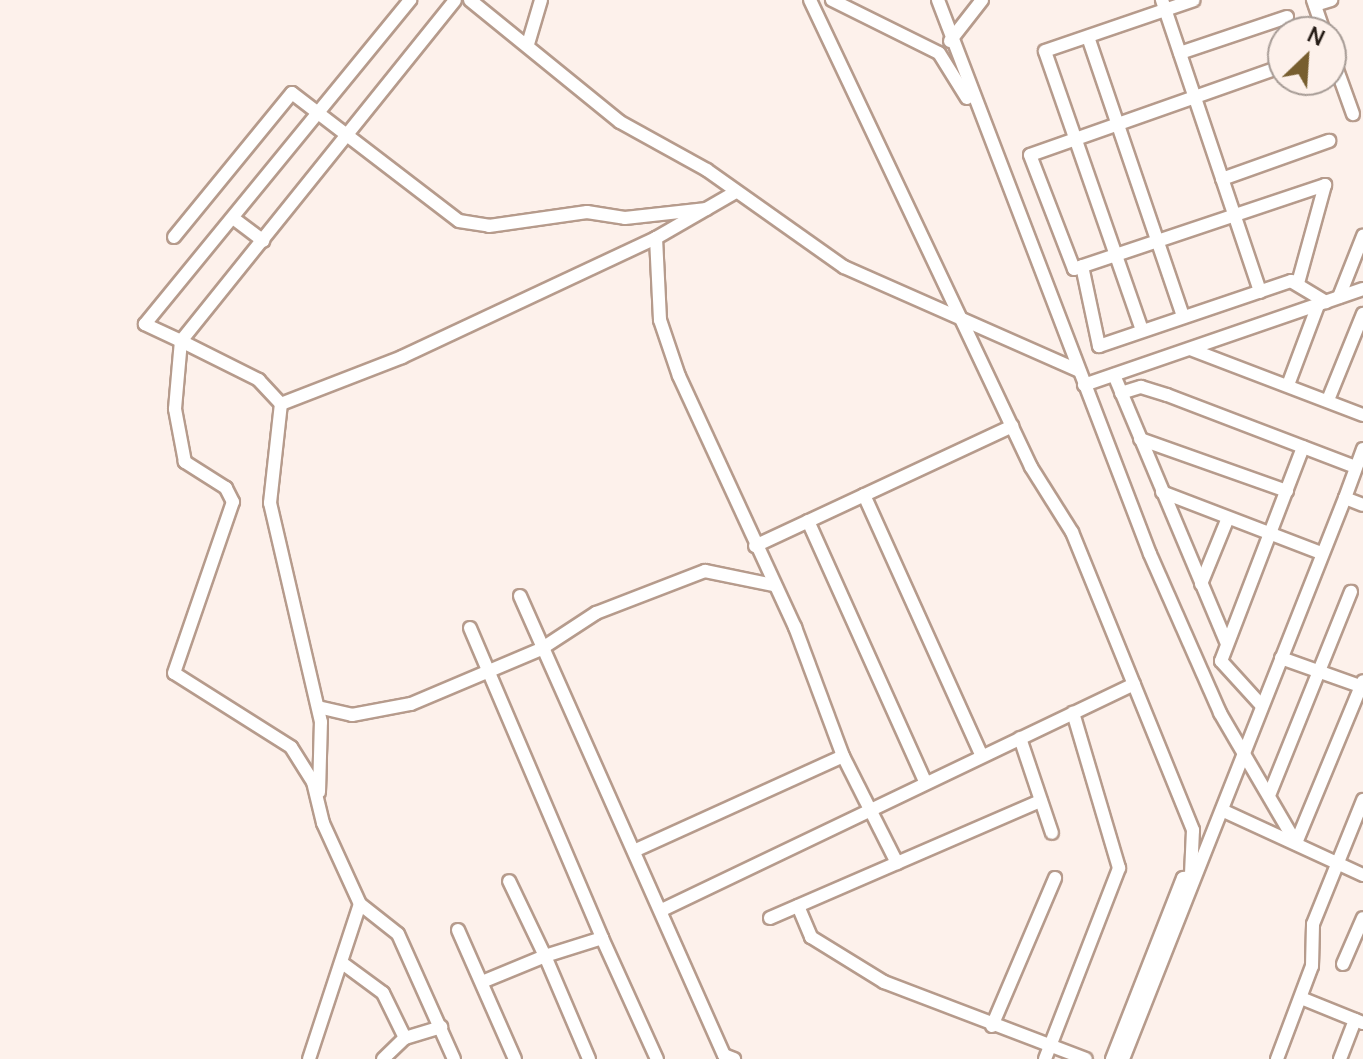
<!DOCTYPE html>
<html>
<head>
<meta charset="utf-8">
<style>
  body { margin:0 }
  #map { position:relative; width:1363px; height:1059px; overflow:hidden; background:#fdf1eb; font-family:Manrope,sans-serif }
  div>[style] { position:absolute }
  .roads { filter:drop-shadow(2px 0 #b69b8c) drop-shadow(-2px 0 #b69b8c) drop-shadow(0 2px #b69b8c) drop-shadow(0 -2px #b69b8c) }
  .minor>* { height:12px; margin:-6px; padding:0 6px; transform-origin:6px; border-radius:6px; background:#fff }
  span { translate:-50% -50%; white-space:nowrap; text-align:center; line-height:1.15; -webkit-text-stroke:8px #fdf1eb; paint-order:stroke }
  .north { position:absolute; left:1267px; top:16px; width:80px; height:80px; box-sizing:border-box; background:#fdf1eb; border:2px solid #a79c96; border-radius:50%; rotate:25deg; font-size:22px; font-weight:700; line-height:32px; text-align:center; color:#271d17 }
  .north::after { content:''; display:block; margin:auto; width:28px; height:36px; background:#775e2f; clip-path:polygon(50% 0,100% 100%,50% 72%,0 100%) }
</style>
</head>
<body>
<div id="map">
  <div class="roads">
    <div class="minor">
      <div style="left:470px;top:0;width:193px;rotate:39.1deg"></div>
      <div style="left:620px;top:122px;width:99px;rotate:28.9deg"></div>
      <div style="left:707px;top:170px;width:168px;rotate:35.3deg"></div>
      <div style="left:844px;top:267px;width:255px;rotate:23.8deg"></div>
      <div style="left:810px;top:0;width:517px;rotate:64.67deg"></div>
      <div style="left:1031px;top:467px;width:77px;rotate:57.8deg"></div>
      <div style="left:1072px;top:532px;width:322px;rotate:67.9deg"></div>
      <div style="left:1193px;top:830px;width:44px;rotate:92.6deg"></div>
      <div style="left:832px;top:0;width:119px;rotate:26.4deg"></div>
      <div style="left:939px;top:53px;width:53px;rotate:58.1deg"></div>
      <div style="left:938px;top:0;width:593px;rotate:69.06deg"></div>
      <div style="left:1150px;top:554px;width:174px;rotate:66.2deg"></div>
      <div style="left:1220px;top:713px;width:151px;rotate:59.7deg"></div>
      <div style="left:1162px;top:0;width:308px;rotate:71.4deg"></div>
      <div style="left:1313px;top:0;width:34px;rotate:71deg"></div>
      <div style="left:1315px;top:5px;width:17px;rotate:-17deg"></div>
      <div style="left:1088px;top:37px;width:295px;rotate:71.2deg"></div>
      <div style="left:950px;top:41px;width:52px;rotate:-52deg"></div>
      <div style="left:528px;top:44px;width:46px;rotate:-73.5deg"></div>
      <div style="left:1180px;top:53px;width:113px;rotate:-18.6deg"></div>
      <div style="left:1331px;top:53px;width:65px;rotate:70.2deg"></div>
      <div style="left:1283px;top:66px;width:268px;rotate:160.6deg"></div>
      <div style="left:1030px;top:155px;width:122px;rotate:68.9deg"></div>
      <div style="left:1074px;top:269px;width:265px;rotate:-18.5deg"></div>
      <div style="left:1325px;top:185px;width:102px;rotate:105.4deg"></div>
      <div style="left:1222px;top:179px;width:114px;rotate:-19.6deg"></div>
      <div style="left:233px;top:218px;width:38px;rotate:37deg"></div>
      <div style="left:174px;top:237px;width:186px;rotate:-50.7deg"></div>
      <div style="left:292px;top:93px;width:210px;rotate:37.5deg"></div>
      <div style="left:459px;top:221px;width:30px;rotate:9deg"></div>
      <div style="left:489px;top:226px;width:99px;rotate:-8.1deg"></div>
      <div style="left:587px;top:212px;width:38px;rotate:9deg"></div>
      <div style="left:625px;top:218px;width:82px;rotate:-6.3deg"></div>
      <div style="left:656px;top:238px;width:82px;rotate:87.2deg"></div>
      <div style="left:660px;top:320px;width:59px;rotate:71.3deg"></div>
      <div style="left:679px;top:376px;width:277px;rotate:65.2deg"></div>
      <div style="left:795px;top:627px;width:138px;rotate:69.6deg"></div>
      <div style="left:843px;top:756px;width:120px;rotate:63.2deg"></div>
      <div style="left:1082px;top:266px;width:82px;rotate:78deg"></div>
      <div style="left:1099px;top:346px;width:203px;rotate:-18.7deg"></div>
      <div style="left:1291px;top:281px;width:41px;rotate:31deg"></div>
      <div style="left:1339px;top:297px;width:66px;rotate:-68.5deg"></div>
      <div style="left:1142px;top:330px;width:295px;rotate:-109.2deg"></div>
      <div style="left:1045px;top:51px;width:157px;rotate:-18.9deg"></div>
      <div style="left:1190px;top:349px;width:185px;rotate:20.9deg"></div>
      <div style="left:1114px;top:375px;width:290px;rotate:67.2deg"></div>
      <div style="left:1084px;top:385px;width:295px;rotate:-19deg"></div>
      <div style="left:1288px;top:385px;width:85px;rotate:-69.4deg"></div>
      <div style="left:1121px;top:393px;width:21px;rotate:-17deg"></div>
      <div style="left:1141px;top:387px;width:27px;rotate:17deg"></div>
      <div style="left:1167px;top:395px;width:202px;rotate:20.9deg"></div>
      <div style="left:1328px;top:400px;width:93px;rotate:-67.9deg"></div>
      <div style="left:281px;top:404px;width:130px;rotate:-21.2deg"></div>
      <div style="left:402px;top:357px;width:280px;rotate:-25.1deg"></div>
      <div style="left:656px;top:238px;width:90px;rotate:-30deg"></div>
      <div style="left:1140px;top:439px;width:156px;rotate:19.5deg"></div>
      <div style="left:1363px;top:449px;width:52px;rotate:110.2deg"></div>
      <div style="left:1345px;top:498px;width:19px;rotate:21deg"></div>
      <div style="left:1162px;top:492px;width:170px;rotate:21deg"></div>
      <div style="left:864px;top:495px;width:286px;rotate:65.7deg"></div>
      <div style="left:808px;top:521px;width:287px;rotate:65.8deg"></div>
      <div style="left:755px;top:546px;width:284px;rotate:-25deg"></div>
      <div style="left:1201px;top:584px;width:71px;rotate:-67.8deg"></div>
      <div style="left:520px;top:596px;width:502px;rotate:66.04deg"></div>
      <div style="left:724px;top:1055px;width:11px;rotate:22deg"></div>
      <div style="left:470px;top:628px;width:337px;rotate:66.9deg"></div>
      <div style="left:1281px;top:658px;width:87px;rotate:19.5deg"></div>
      <div style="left:1262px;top:706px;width:61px;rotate:-132.3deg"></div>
      <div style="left:1221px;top:661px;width:229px;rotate:-69deg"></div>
      <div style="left:318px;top:707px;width:35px;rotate:13deg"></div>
      <div style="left:352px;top:715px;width:60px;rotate:-10.6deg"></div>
      <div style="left:411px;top:704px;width:141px;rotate:-22.9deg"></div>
      <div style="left:541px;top:649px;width:66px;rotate:-33.2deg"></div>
      <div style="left:596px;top:613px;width:117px;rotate:-21.1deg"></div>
      <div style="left:705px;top:571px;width:69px;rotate:11.6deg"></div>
      <div style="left:1020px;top:738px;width:100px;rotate:71.4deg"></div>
      <div style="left:319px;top:792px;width:70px;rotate:-88.4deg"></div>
      <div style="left:321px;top:722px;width:225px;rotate:-103.1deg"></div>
      <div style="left:270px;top:503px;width:100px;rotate:-83.7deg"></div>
      <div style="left:281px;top:404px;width:33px;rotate:-133deg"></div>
      <div style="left:259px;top:380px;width:87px;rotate:-153.4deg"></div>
      <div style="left:181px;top:341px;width:437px;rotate:-51.2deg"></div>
      <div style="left:1270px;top:793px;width:217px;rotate:-68.1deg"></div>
      <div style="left:1226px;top:812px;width:151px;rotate:24.7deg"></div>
      <div style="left:1296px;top:843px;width:175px;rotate:-67.5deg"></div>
      <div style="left:636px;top:850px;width:227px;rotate:-24.4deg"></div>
      <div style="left:360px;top:904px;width:48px;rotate:38.3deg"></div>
      <div style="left:398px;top:934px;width:137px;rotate:65.9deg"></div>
      <div style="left:798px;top:906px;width:34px;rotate:67deg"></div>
      <div style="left:811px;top:937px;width:86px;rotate:31.7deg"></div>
      <div style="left:884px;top:982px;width:216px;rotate:20.9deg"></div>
      <div style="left:664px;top:909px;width:521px;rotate:-25.58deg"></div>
      <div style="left:770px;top:918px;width:295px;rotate:-23.4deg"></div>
      <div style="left:458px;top:930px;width:141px;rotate:66.2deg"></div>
      <div style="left:1343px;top:964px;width:50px;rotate:-66.5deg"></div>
      <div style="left:345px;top:965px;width:47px;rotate:36.4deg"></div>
      <div style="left:383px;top:993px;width:50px;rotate:63.9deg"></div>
      <div style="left:482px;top:982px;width:68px;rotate:-22.4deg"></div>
      <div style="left:545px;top:956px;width:83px;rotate:-115.6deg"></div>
      <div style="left:1301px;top:998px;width:67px;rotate:22deg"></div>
      <div style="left:992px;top:1026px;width:161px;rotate:-66.9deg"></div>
      <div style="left:309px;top:1059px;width:163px;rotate:-71.8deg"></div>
      <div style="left:360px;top:904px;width:89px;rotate:-114.6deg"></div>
      <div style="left:323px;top:823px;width:42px;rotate:-103.7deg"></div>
      <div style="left:313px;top:782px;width:41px;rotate:-122.2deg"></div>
      <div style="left:291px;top:747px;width:138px;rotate:-147.7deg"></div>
      <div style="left:174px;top:673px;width:181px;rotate:-71deg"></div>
      <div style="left:233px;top:502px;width:16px;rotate:-117deg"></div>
      <div style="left:226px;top:488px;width:49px;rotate:-147.6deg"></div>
      <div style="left:185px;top:462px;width:54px;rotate:-100.7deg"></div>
      <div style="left:175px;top:409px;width:68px;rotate:-85deg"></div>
      <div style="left:181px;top:341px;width:40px;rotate:-155deg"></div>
      <div style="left:145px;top:324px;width:419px;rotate:-50.7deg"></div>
      <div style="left:383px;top:1059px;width:30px;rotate:-44deg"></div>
      <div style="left:405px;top:1038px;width:38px;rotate:-17deg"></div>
      <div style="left:589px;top:1059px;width:112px;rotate:-113.1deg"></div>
      <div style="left:545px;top:956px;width:60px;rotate:-17.5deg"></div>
      <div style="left:602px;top:938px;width:133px;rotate:65.6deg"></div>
      <div style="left:1045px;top:1059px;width:205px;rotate:-68.8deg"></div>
      <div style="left:1119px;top:868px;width:162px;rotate:-106.5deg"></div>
      <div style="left:1112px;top:1059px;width:194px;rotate:-68.6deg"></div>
      <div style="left:1183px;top:878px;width:11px;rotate:-5deg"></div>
      <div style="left:1123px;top:1059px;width:603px;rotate:-68.41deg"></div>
      <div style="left:1277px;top:1059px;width:99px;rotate:-69.4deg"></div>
      <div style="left:1312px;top:966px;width:42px;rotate:-88.6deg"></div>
      <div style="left:1313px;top:924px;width:134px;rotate:-68deg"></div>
      <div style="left:1340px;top:1059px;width:42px;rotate:-69deg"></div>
    </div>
  </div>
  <div class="north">N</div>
</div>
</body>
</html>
